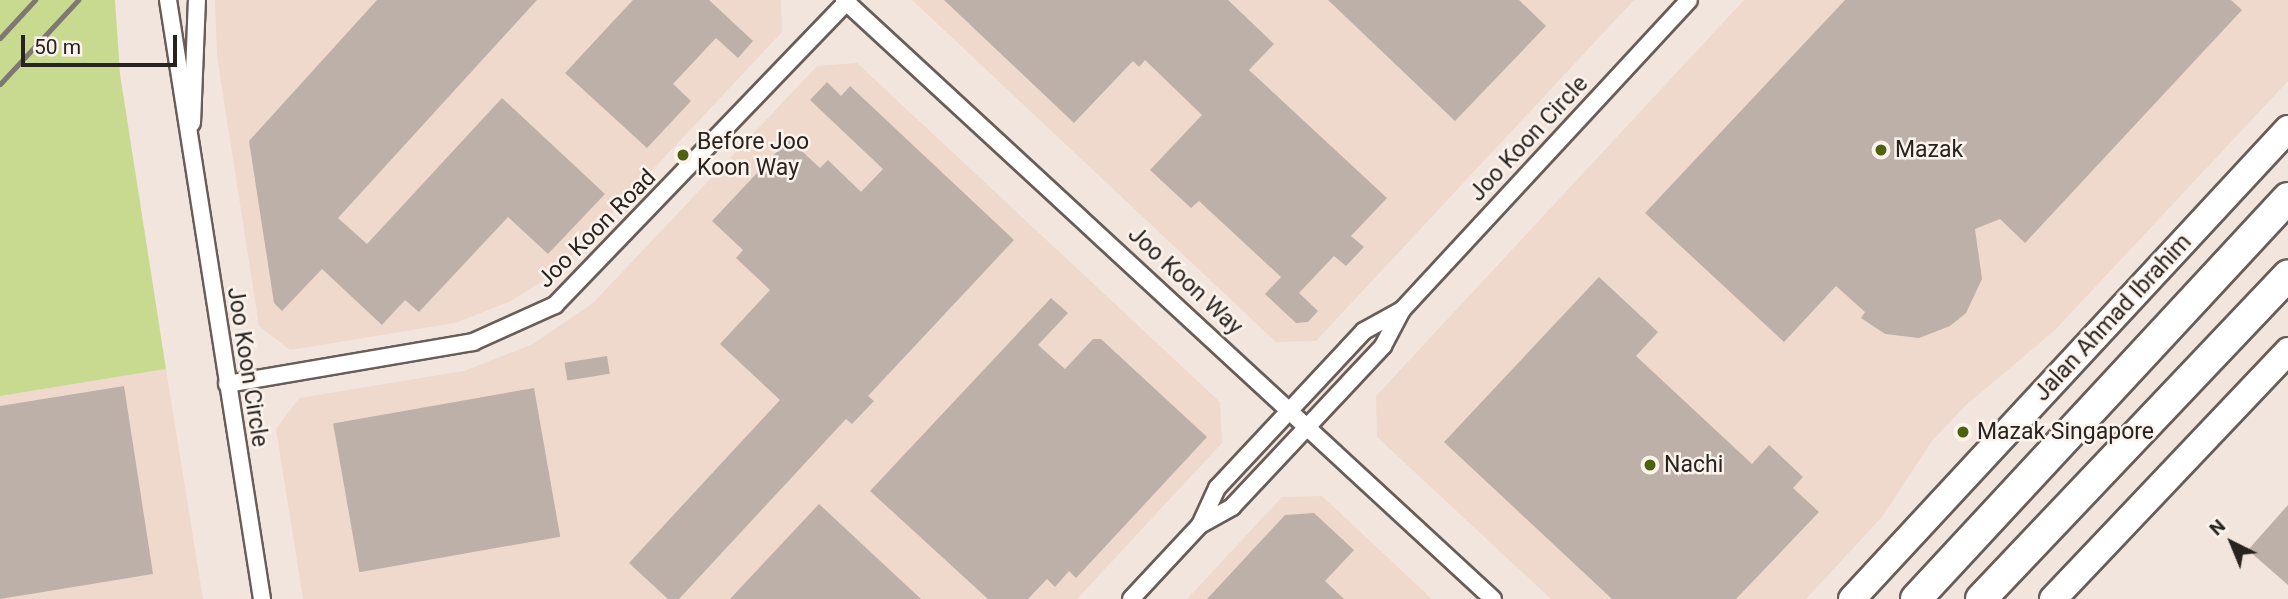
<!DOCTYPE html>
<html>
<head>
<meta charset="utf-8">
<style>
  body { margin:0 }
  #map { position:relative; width:2288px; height:599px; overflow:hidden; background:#f2e5de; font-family:Roboto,sans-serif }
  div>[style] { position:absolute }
  .industrial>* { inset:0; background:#efd9cc }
  .green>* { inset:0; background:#c7da90 }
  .building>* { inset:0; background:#bcb0a9; transform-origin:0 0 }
  .roads { filter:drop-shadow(2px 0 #685d58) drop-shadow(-2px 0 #685d58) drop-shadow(0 2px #685d58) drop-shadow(0 -2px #685d58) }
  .street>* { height:16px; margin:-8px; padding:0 8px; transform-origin:8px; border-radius:8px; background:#fff }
  .primary>* { height:26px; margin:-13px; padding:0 13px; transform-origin:13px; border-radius:13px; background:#fff }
  .highway>* { height:30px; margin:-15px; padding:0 15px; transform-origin:15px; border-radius:15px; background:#fff }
  .rail>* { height:5px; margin:-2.5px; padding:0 2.5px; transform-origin:2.5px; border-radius:2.5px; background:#7f7772 }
  .dots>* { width:19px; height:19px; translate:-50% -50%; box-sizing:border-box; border:4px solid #fdf3ed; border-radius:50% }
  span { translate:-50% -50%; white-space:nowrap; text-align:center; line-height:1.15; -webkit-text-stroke:5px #fdf3ed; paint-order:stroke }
  .street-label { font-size:23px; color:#272320 }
  .poi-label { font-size:23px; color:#272320 }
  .left { translate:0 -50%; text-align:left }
  .north { position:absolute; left:2197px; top:508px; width:70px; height:70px; -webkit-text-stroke:5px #fdf3ed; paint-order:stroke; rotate:317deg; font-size:19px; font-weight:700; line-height:28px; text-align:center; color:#272320 }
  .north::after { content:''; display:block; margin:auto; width:24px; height:32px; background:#272320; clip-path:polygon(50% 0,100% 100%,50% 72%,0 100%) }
  .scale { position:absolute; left:21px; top:35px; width:156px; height:32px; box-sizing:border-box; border:4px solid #272320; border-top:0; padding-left:9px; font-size:21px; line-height:24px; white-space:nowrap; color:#272320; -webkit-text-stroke:5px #fdf3ed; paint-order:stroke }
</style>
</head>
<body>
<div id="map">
  <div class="industrial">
    <div style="clip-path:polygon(215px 0,781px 0,782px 32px,568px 260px,539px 283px,511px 301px,455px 323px,290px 350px,259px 326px,217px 56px)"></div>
    <div style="clip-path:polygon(912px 0,1634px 0,1316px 341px,1276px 342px)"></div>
    <div style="clip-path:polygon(1744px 0,2288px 0,2288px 81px,2055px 330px,1965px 406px,1932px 441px,1881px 518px,1806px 599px,1551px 599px,1377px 437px,1376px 396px)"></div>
    <div style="clip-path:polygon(857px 63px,1220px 402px,1222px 443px,1077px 599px,303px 599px,276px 429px,299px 398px,464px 371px,533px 344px,593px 303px,817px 66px)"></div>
    <div style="clip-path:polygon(166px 369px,203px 599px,0 599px,0 396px)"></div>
    <div style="clip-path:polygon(1322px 496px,1432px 599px,1187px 599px,1282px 497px)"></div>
  </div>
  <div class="green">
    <div style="clip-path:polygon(0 0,115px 0,120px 74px,166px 369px,0 396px)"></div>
  </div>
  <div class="building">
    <div style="clip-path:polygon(377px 0,537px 0,338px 218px,367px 244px,502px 98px,605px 194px,548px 254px,508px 217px,419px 312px,405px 300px,382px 325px,322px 269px,282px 311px,274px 303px,249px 141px)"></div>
    <div style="clip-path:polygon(633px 0,709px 0,753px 41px,738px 58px,716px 38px,673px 84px,691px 101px,647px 148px,565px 73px)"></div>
    <div style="clip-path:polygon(944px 0,1228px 0,1274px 44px,1249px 70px,1387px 198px,1351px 236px,1364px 247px,1346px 266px,1334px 256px,1299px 293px,1318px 311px,1308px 322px,1296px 323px,1265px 294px,1281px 277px,1199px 201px,1191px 208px,1150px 170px,1202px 115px,1145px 60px,1139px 67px,1133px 61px,1074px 123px)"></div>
    <div style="clip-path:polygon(1328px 0,1519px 0,1546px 26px,1455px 121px)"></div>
    <div style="clip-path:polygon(1845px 0,2231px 0,2242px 10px,2025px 243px,2000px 219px,1975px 229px,1982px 279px,1966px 313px,1950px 326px,1919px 338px,1885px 334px,1861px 318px,1865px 312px,1836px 286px,1784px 342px,1645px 213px)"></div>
    <div style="clip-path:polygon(827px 82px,841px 96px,850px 86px,1014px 240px,868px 396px,874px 401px,852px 424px,846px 419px,679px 599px,668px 599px,629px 563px,780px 400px,720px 344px,770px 290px,736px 258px,743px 250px,712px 221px,789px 139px,820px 168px,828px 160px,861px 192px,883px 169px,810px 100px)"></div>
    <div style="clip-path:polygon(1599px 277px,1658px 332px,1636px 356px,1752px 464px,1769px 445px,1803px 477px,1793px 488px,1819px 512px,1736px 599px,1612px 599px,1444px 442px)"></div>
    <div style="clip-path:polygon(1051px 298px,1068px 313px,1038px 345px,1065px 369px,1093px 339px,1101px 339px,1207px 437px,1076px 578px,1069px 571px,1055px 587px,1047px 579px,1028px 599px,988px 599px,870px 491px)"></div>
    <div style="left:607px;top:356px;width:18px;height:43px;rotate:81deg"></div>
    <div style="clip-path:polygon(124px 386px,153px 574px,0 599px,0 406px)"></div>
    <div style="left:534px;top:388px;width:151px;height:204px;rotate:80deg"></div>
    <div style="clip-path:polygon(819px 504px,921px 599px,730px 599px)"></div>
    <div style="clip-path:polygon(2288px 505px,2288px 585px,2248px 550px)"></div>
    <div style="clip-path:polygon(1314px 513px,1354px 550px,1325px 581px,1344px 599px,1207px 599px,1285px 515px)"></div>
  </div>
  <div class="roads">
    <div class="street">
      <div style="left:168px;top:0;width:606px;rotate:81.08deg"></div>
      <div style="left:844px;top:0;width:883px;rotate:42.71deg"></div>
      <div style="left:192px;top:123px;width:123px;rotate:-87.7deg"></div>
      <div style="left:227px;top:384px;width:250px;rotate:-9.7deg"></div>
      <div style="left:473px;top:342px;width:90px;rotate:-24.3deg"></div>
      <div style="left:555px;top:305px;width:423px;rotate:-46.1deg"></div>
      <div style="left:1200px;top:525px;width:37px;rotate:-29deg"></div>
      <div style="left:1232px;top:507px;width:221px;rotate:-46.8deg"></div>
      <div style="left:1383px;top:346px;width:41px;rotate:-62.2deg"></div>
      <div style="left:1402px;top:310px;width:422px;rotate:-47.2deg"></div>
      <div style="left:1131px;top:599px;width:101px;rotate:-47deg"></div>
      <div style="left:1200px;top:525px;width:41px;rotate:-65.3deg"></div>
      <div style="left:1217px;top:488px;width:215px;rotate:-46.9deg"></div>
      <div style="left:1364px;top:331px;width:43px;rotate:-28.9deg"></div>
    </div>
    <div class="primary">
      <div style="left:1852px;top:599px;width:641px;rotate:-47.15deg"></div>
      <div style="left:2053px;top:599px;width:342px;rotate:-46.5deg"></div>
    </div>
    <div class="highway">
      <div style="left:1916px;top:599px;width:547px;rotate:-47.15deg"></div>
      <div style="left:1981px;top:599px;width:446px;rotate:-46.5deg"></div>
    </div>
  </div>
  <div class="rail">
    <div style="left:0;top:38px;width:52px;rotate:-47.4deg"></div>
    <div style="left:0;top:84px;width:115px;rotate:-47.1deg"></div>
  </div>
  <div class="dots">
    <div style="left:1881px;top:150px;background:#4c620e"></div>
    <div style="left:683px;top:155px;background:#4c620e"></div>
    <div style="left:1963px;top:432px;background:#4c620e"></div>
    <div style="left:1650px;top:465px;background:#4c620e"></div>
  </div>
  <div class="street-label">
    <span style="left:1529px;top:139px;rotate:-47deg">Joo Koon Circle</span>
    <span style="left:597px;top:229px;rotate:-45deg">Joo Koon Road</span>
    <span style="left:1185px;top:281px;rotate:43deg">Joo Koon Way</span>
    <span style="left:2113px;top:318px;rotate:-47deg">Jalan Ahmad Ibrahim</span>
    <span style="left:247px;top:367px;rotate:81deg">Joo Koon Circle</span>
  </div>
  <div class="poi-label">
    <span class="left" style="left:697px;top:155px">Before Joo<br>Koon Way</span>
    <span class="left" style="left:1895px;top:150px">Mazak</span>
    <span class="left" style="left:1977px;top:432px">Mazak Singapore</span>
    <span class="left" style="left:1664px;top:465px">Nachi</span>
  </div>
  <div class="north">N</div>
  <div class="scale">50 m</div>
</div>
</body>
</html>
